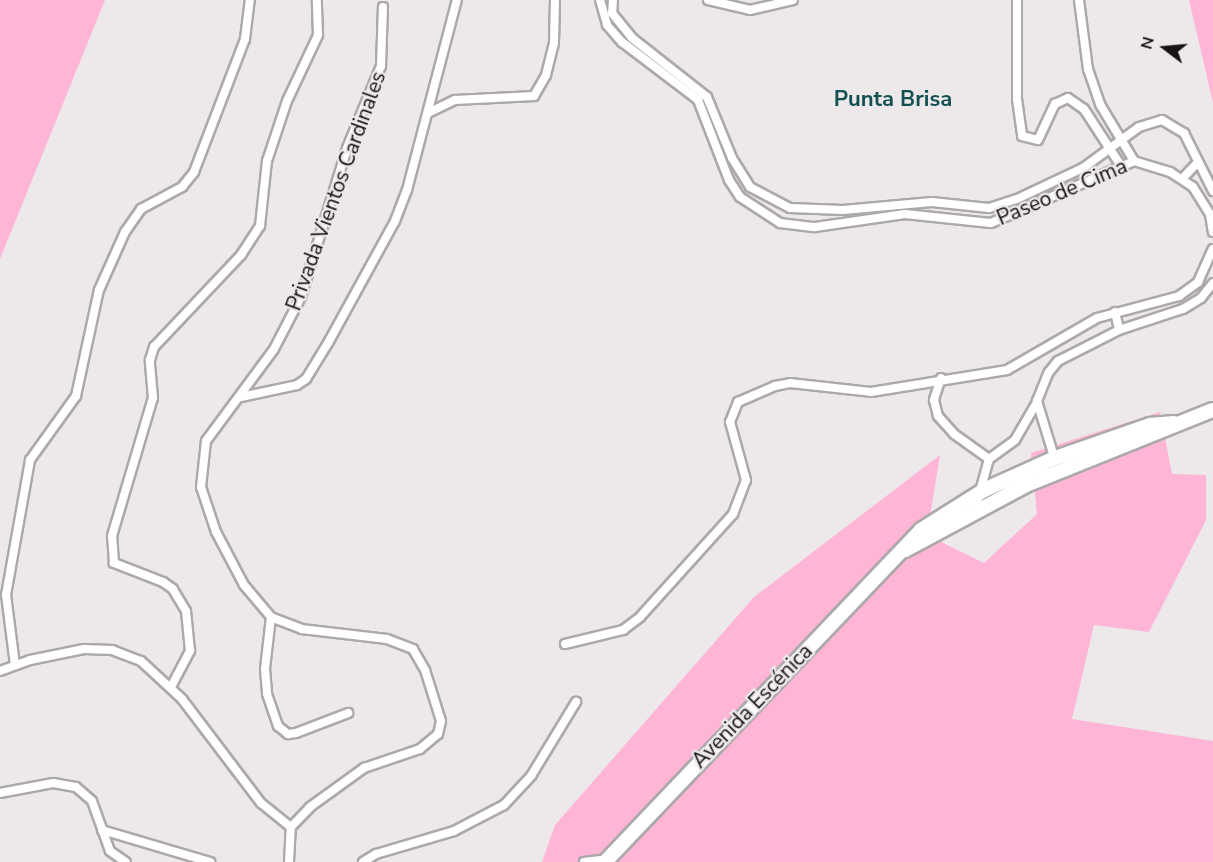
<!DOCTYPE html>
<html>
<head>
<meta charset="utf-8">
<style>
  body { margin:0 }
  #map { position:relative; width:1213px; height:862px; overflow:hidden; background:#ede8ea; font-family:"Nunito Sans",sans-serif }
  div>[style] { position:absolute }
  .green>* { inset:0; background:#ffb5d6 }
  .roads { filter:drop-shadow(2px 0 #ada8aa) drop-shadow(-2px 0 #ada8aa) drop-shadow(0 2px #ada8aa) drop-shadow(0 -2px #ada8aa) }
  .street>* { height:8px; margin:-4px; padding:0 4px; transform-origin:4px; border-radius:4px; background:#fff }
  .primary>* { height:14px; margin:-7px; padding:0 7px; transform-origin:7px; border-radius:7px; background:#fff }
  span { translate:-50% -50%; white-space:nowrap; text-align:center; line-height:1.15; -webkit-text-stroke:4.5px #ede8ea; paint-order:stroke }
  .street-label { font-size:21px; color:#151314 }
  .neighbourhood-label { font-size:22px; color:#125052; font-weight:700 }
  .north { position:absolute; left:1135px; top:18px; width:60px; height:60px; -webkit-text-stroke:4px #ede8ea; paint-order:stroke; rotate:286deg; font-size:16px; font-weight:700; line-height:24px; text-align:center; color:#151314 }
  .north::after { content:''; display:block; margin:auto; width:21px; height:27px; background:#151314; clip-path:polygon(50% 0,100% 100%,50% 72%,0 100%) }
</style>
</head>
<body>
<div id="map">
  <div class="green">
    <div style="clip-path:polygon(0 0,105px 0,0 259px)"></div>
    <div style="clip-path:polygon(1189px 0,1213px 0,1213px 103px)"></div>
    <div style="clip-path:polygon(1160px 412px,1172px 474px,1206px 475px,1206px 520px,1149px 632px,1094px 625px,1072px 719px,1213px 741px,1213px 862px,542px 862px,555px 825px,754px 597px,940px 455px,927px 535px,984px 563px,1037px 514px,1031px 453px)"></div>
  </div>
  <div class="roads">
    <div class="street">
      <div style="left:600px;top:0;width:26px;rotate:74deg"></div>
      <div style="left:607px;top:25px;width:23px;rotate:49deg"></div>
      <div style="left:622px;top:42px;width:96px;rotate:37.3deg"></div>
      <div style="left:698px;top:100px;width:86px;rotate:68.8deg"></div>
      <div style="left:729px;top:180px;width:20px;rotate:57deg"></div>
      <div style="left:740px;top:197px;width:48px;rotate:33deg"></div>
      <div style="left:780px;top:223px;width:35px;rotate:7deg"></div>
      <div style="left:815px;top:227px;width:91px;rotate:-8.2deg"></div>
      <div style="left:905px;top:214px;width:86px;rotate:6deg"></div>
      <div style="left:991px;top:223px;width:156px;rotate:-23.4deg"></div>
      <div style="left:1134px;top:161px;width:38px;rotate:17deg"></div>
      <div style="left:1170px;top:172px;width:27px;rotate:33deg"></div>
      <div style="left:1193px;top:187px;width:32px;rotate:58deg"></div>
      <div style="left:1210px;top:214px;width:18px;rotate:81deg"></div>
      <div style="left:613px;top:0;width:13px;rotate:94deg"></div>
      <div style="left:612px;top:13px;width:32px;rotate:51deg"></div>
      <div style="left:632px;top:38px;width:95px;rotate:38.2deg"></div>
      <div style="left:707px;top:97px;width:66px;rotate:67.7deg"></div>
      <div style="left:732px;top:158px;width:34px;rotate:58deg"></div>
      <div style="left:750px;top:187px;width:45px;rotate:27.7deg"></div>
      <div style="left:790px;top:208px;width:53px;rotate:2.2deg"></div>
      <div style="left:843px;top:210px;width:89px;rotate:-5.1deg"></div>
      <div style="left:932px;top:202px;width:57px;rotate:6deg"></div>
      <div style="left:989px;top:208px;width:29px;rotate:-18deg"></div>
      <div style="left:1017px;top:199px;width:73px;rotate:-25.2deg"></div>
      <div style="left:1083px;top:168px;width:69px;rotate:-36.2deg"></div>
      <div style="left:1139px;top:127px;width:24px;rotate:-17deg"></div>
      <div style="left:1162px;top:120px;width:26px;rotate:31deg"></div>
      <div style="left:1184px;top:133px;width:65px;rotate:63.4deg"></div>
      <div style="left:708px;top:0;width:43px;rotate:13.4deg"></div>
      <div style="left:750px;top:10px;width:44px;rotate:-13.1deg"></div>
      <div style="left:1017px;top:0;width:99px;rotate:90deg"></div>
      <div style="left:1017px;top:99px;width:37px;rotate:82deg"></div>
      <div style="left:1022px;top:136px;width:16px;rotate:14deg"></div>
      <div style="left:1038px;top:140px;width:40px;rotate:-65deg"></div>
      <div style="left:1055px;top:104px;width:14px;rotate:-25deg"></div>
      <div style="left:1068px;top:98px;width:19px;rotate:35deg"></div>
      <div style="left:1084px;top:109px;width:68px;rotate:57deg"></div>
      <div style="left:1079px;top:0;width:70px;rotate:82.6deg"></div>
      <div style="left:1088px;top:69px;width:39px;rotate:71deg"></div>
      <div style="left:1101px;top:106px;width:64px;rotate:59deg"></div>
      <div style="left:428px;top:113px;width:30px;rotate:-26deg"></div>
      <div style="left:455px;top:100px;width:79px;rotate:-2.9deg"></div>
      <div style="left:534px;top:96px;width:24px;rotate:-60deg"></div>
      <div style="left:546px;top:75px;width:33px;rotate:-76deg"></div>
      <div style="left:554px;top:43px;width:43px;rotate:-88.7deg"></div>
      <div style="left:1183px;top:178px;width:22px;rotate:-47deg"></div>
      <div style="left:1115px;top:312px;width:18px;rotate:77deg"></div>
      <div style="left:941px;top:378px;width:23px;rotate:108deg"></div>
      <div style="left:934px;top:400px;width:16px;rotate:76deg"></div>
      <div style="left:938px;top:416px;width:24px;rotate:48deg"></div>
      <div style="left:954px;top:434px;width:43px;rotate:35.5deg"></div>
      <div style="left:989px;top:459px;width:52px;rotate:105.6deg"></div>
      <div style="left:241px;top:397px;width:57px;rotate:-12.1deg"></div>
      <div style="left:297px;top:385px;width:11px;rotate:-34deg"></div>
      <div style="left:306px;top:379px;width:42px;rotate:-58.6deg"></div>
      <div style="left:328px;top:343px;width:139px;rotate:-61.2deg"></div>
      <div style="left:395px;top:221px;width:33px;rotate:-69deg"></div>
      <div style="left:407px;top:190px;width:196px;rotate:-75.3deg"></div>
      <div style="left:989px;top:459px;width:32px;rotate:-36deg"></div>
      <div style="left:1015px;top:440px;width:44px;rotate:-59.9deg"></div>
      <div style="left:1055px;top:460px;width:62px;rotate:-107deg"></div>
      <div style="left:1037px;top:401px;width:31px;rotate:-68deg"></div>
      <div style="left:1049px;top:372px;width:14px;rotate:-51deg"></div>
      <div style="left:1058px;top:361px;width:68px;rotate:-26.9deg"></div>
      <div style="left:1119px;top:330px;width:67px;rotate:-18.2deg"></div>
      <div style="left:1183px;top:309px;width:21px;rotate:-31deg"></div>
      <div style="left:1201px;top:298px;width:19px;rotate:-51deg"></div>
      <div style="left:271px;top:617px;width:52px;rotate:96.6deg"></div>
      <div style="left:265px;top:669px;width:25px;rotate:85deg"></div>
      <div style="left:267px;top:694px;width:34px;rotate:71deg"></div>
      <div style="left:278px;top:726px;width:13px;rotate:39deg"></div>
      <div style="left:288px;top:734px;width:8px;rotate:-7deg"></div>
      <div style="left:296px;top:733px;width:56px;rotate:-21deg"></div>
      <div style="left:565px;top:644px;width:60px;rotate:-13.6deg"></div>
      <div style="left:623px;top:630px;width:21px;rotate:-37deg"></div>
      <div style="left:640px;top:617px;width:139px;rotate:-47.9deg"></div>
      <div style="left:733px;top:514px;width:36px;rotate:-69deg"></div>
      <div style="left:746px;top:480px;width:60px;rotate:-105.4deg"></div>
      <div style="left:730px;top:422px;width:22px;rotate:-68deg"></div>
      <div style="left:738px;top:402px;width:40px;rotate:-23.4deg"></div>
      <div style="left:775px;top:386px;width:15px;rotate:-11deg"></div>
      <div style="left:790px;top:383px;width:81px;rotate:6.3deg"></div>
      <div style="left:871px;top:392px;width:138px;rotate:-9.2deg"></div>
      <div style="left:1007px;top:370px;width:104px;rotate:-30deg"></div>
      <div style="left:1097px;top:318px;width:85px;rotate:-15deg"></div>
      <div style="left:1179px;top:296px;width:24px;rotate:-36deg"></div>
      <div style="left:1198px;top:282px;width:36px;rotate:-66deg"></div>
      <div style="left:15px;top:665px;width:71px;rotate:-97.3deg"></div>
      <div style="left:6px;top:595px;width:137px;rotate:-79.9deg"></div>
      <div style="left:30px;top:460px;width:79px;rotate:-54.3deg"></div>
      <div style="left:76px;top:396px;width:108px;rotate:-77.8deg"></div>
      <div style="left:99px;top:290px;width:64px;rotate:-65.9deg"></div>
      <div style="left:125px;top:232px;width:28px;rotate:-55deg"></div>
      <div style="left:141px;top:209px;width:47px;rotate:-28.2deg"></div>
      <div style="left:182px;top:187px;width:19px;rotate:-51deg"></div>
      <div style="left:194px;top:172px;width:142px;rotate:-69deg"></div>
      <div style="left:245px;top:39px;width:39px;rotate:-83deg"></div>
      <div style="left:0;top:671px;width:32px;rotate:-20deg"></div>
      <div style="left:30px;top:660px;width:55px;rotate:-11.5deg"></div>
      <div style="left:84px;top:649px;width:28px;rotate:2deg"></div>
      <div style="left:112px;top:650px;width:31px;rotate:21deg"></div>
      <div style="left:141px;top:661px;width:56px;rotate:42.8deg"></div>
      <div style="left:182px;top:699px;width:131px;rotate:52.8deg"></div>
      <div style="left:261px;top:803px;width:38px;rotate:39deg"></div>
      <div style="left:171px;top:687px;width:41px;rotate:-62.2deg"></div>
      <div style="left:190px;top:651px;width:40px;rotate:-95.7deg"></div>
      <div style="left:186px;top:611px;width:26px;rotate:-121deg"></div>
      <div style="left:173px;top:589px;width:12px;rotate:-145deg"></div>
      <div style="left:163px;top:582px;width:53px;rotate:-158.8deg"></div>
      <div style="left:114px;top:563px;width:27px;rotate:-94deg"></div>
      <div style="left:112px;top:536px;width:144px;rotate:-73.5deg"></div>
      <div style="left:153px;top:398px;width:38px;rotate:-95deg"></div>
      <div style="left:150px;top:360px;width:14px;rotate:-73deg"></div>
      <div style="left:154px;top:347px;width:127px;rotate:-46.6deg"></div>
      <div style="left:241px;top:255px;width:35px;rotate:-57deg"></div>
      <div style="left:260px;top:226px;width:65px;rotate:-83.9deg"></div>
      <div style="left:267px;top:161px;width:63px;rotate:-71.6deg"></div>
      <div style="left:287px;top:101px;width:73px;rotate:-64.8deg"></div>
      <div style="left:318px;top:35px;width:35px;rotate:-92deg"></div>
      <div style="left:0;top:793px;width:54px;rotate:-10.7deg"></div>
      <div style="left:53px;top:783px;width:23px;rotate:10deg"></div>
      <div style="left:76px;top:787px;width:21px;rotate:41deg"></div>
      <div style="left:92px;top:801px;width:53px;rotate:70.2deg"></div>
      <div style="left:110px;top:851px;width:19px;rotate:35deg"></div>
      <div style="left:102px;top:830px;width:113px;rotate:16.5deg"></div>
      <div style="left:289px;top:862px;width:35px;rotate:-87deg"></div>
      <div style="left:291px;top:827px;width:28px;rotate:-46deg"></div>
      <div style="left:310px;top:807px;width:67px;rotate:-35.8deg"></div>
      <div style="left:364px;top:768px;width:59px;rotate:-18.7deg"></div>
      <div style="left:420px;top:749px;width:23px;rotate:-40deg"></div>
      <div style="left:438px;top:734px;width:13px;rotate:-77deg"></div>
      <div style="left:441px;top:721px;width:53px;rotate:-107.4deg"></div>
      <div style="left:425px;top:670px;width:24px;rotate:-120deg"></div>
      <div style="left:413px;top:649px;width:28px;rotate:-159deg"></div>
      <div style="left:387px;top:639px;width:86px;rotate:-173.3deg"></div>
      <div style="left:302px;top:629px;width:33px;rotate:-159deg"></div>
      <div style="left:271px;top:617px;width:42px;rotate:-130.2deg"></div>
      <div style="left:244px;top:585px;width:60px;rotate:-117.8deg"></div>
      <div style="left:216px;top:532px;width:47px;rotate:-108.4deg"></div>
      <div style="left:201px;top:487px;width:46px;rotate:-83.8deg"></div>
      <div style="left:206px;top:441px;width:114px;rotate:-53.5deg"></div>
      <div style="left:274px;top:349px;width:59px;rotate:-62.6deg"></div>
      <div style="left:301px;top:297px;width:156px;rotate:-72.8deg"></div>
      <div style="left:347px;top:148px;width:89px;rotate:-67.5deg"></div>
      <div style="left:381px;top:66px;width:59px;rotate:-88.1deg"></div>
      <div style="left:363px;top:862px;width:15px;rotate:-32deg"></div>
      <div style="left:376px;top:854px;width:81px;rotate:-16.4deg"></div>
      <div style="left:454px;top:831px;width:56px;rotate:-27.5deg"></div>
      <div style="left:504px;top:805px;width:40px;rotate:-47deg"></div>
      <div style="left:531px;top:776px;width:87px;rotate:-58.7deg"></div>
      <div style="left:584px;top:862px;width:23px;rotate:-7deg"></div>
    </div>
    <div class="primary">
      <div style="left:905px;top:550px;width:137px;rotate:-28.2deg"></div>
      <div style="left:1026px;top:485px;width:201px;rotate:-21.9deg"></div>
      <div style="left:605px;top:862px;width:458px;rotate:-46.4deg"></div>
      <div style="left:921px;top:530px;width:75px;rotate:-32.4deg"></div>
      <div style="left:984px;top:490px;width:78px;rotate:-24.3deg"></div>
      <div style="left:1055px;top:458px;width:101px;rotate:-19.2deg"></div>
      <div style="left:1150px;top:425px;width:24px;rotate:-5deg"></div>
    </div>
  </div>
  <div class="street-label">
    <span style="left:336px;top:191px;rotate:-70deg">Privada Vientos Cardinales</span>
    <span style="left:1062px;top:192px;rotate:-23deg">Paseo de Cima</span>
    <span style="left:752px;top:706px;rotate:-46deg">Avenida Escénica</span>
  </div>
  <div class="neighbourhood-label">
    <span style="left:893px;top:100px">Punta Brisa</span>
  </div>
  <div class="north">N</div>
</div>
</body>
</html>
